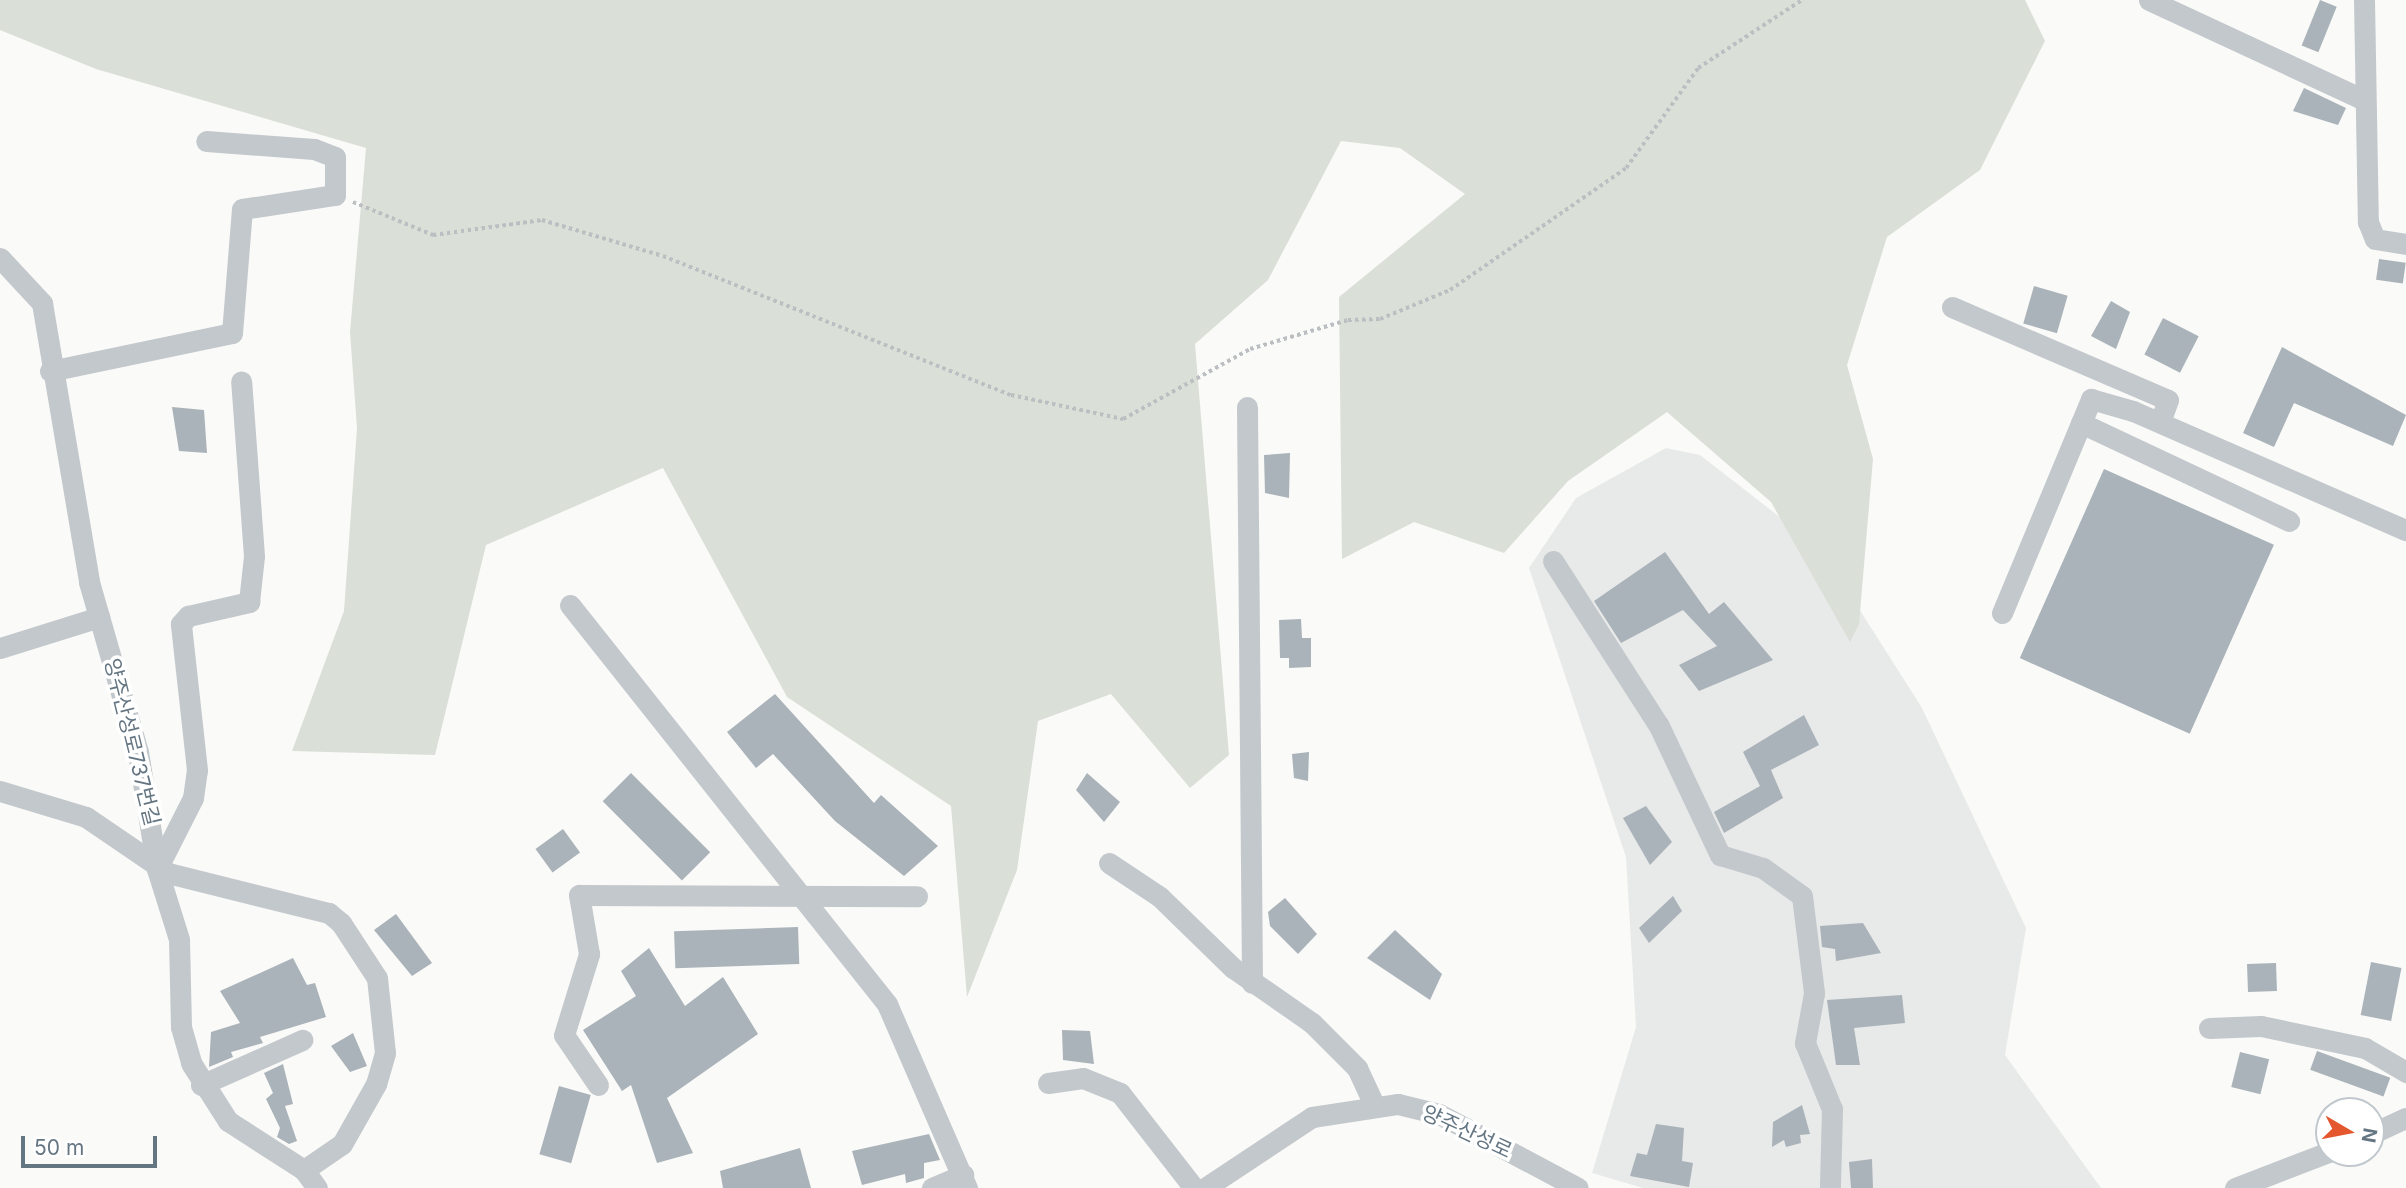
<!DOCTYPE html>
<html>
<head>
<meta charset="utf-8">
<style>
  body { margin:0 }
  #map { position:relative; width:2406px; height:1188px; overflow:hidden; background:#fafaf8; font-family:Inter,"Noto Sans KR",sans-serif }
  div>[style] { position:absolute }
  .built>* { inset:0; background:#e8e9e9 }
  .green>* { inset:0; background:#dadfd7 }
  .building>* { inset:0; background:#aab3b9; transform-origin:0 0 }
  .path>* { height:3.5px; margin-top:-1.75px; transform-origin:0; background:repeating-linear-gradient(90deg,#bbbfc2 0 3.5px,transparent 0 7px) }
  .minor>* { height:21px; margin:-10.5px; padding:0 10.5px; transform-origin:10.5px; border-radius:10.5px; background:#c3c8cc }
  span { translate:-50% -50%; white-space:nowrap; text-align:center; line-height:1.15; -webkit-text-stroke:7px #fff; paint-order:stroke }
  .street-label { font-size:21px; color:#657683 }
  .north { position:absolute; left:2315px; top:1097px; width:70px; height:70px; box-sizing:border-box; background:#fff; border:2px solid #c1c8cd; border-radius:50%; rotate:100deg; font-size:19px; font-weight:700; line-height:28px; text-align:center; color:#657683 }
  .north::after { content:''; display:block; margin:auto; width:24px; height:32px; background:#e4572e; clip-path:polygon(50% 0,100% 100%,50% 72%,0 100%) }
  .scale { position:absolute; left:21px; top:1136px; width:136px; height:32px; box-sizing:border-box; border:4px solid #657683; border-top:0; padding-left:9px; font-size:21px; line-height:24px; white-space:nowrap; color:#657683; -webkit-text-stroke:5px #fff; paint-order:stroke }
</style>
</head>
<body>
<div id="map">
  <div class="built">
    <div style="clip-path:polygon(1666px 448px,1700px 455px,1821px 549px,1922px 708px,2026px 928px,2005px 1055px,2101px 1188px,1643px 1188px,1592px 1173px,1636px 1027px,1626px 857px,1529px 568px,1576px 498px)"></div>
  </div>
  <div class="green">
    <div style="clip-path:polygon(0 0,2025px 0,2045px 41px,1980px 170px,1887px 237px,1847px 365px,1873px 459px,1859px 624px,1850px 642px,1771px 502px,1667px 412px,1568px 481px,1504px 553px,1414px 522px,1342px 559px,1339px 297px,1465px 194px,1400px 148px,1341px 141px,1268px 280px,1195px 344px,1229px 755px,1190px 788px,1111px 694px,1038px 721px,1017px 870px,967px 997px,951px 806px,787px 697px,663px 468px,486px 545px,435px 755px,292px 751px,344px 611px,357px 428px,350px 332px,366px 148px,96px 69px,0 30px)"></div>
  </div>
  <div class="building">
    <div style="left:2320px;top:0;width:18px;height:49px;rotate:22deg"></div>
    <div style="clip-path:polygon(2304px 88px,2346px 108px,2338px 125px,2293px 111px)"></div>
    <div style="left:2379px;top:259px;width:27px;height:21px;rotate:8deg"></div>
    <div style="left:2034px;top:286px;width:35px;height:39px;rotate:16deg"></div>
    <div style="clip-path:polygon(2111px 301px,2130px 312px,2116px 349px,2091px 336px)"></div>
    <div style="left:2163px;top:318px;width:40px;height:41px;rotate:27deg"></div>
    <div style="clip-path:polygon(2282px 347px,2406px 415px,2393px 446px,2294px 403px,2274px 447px,2243px 433px)"></div>
    <div style="clip-path:polygon(172px 407px,204px 410px,207px 453px,179px 451px)"></div>
    <div style="clip-path:polygon(1290px 453px,1289px 498px,1265px 493px,1264px 455px)"></div>
    <div style="left:2104px;top:469px;width:186px;height:207px;rotate:24deg"></div>
    <div style="clip-path:polygon(1665px 552px,1709px 614px,1724px 602px,1773px 660px,1699px 691px,1679px 665px,1717px 646px,1683px 610px,1621px 643px,1594px 601px)"></div>
    <div style="clip-path:polygon(1301px 619px,1302px 638px,1311px 638px,1311px 667px,1289px 668px,1289px 658px,1280px 658px,1279px 620px)"></div>
    <div style="clip-path:polygon(775px 694px,874px 803px,881px 795px,938px 846px,904px 876px,835px 821px,773px 754px,756px 768px,727px 732px)"></div>
    <div style="clip-path:polygon(1804px 715px,1819px 745px,1771px 770px,1783px 798px,1724px 833px,1714px 812px,1760px 786px,1743px 752px)"></div>
    <div style="clip-path:polygon(1309px 752px,1308px 781px,1294px 778px,1292px 754px)"></div>
    <div style="left:631px;top:773px;width:112px;height:40px;rotate:45deg"></div>
    <div style="clip-path:polygon(1087px 773px,1120px 802px,1104px 822px,1076px 790px)"></div>
    <div style="clip-path:polygon(1646px 806px,1672px 842px,1650px 865px,1623px 818px)"></div>
    <div style="left:563px;top:829px;width:29px;height:34px;rotate:54deg"></div>
    <div style="clip-path:polygon(1673px 896px,1682px 911px,1649px 943px,1639px 928px)"></div>
    <div style="clip-path:polygon(1285px 898px,1317px 934px,1298px 954px,1270px 926px,1268px 912px)"></div>
    <div style="clip-path:polygon(396px 914px,432px 963px,412px 976px,374px 930px)"></div>
    <div style="clip-path:polygon(1863px 923px,1881px 953px,1836px 961px,1835px 949px,1822px 947px,1820px 926px)"></div>
    <div style="left:798px;top:927px;width:37px;height:124px;rotate:88deg"></div>
    <div style="clip-path:polygon(1395px 930px,1442px 974px,1430px 1000px,1367px 958px)"></div>
    <div style="clip-path:polygon(649px 948px,685px 1006px,723px 977px,758px 1034px,667px 1098px,693px 1153px,657px 1163px,631px 1085px,622px 1091px,583px 1030px,636px 996px,621px 971px)"></div>
    <div style="clip-path:polygon(293px 958px,307px 985px,315px 983px,326px 1017px,260px 1037px,263px 1043px,231px 1052px,233px 1057px,209px 1067px,211px 1032px,240px 1023px,220px 991px)"></div>
    <div style="left:2371px;top:962px;width:31px;height:54px;rotate:11deg"></div>
    <div style="left:2276px;top:963px;width:28px;height:29px;rotate:88deg"></div>
    <div style="clip-path:polygon(1902px 995px,1905px 1023px,1854px 1028px,1860px 1065px,1836px 1065px,1827px 1000px)"></div>
    <div style="clip-path:polygon(1062px 1030px,1090px 1031px,1094px 1064px,1063px 1060px)"></div>
    <div style="clip-path:polygon(353px 1033px,367px 1066px,350px 1072px,331px 1046px)"></div>
    <div style="left:2317px;top:1051px;width:78px;height:20px;rotate:20deg"></div>
    <div style="left:2240px;top:1052px;width:30px;height:36px;rotate:14deg"></div>
    <div style="clip-path:polygon(283px 1064px,293px 1104px,285px 1106px,297px 1141px,289px 1144px,277px 1137px,280px 1128px,266px 1099px,273px 1093px,264px 1073px)"></div>
    <div style="left:559px;top:1086px;width:33px;height:71px;rotate:16deg"></div>
    <div style="clip-path:polygon(1802px 1105px,1810px 1134px,1800px 1135px,1801px 1143px,1786px 1147px,1784px 1140px,1772px 1147px,1773px 1122px)"></div>
    <div style="clip-path:polygon(1656px 1124px,1684px 1128px,1682px 1161px,1693px 1163px,1689px 1187px,1630px 1176px,1637px 1153px,1647px 1155px)"></div>
    <div style="clip-path:polygon(929px 1134px,940px 1160px,924px 1163px,924px 1178px,906px 1183px,905px 1174px,862px 1185px,852px 1151px)"></div>
    <div style="clip-path:polygon(800px 1148px,811px 1188px,723px 1188px,720px 1171px)"></div>
    <div style="clip-path:polygon(1872px 1159px,1873px 1188px,1851px 1188px,1849px 1162px)"></div>
  </div>
  <div class="path">
    <div style="left:353px;top:202px;width:87px;rotate:22.4deg"></div>
    <div style="left:433px;top:235px;width:110px;rotate:-7.8deg"></div>
    <div style="left:542px;top:220px;width:126px;rotate:16.6deg"></div>
    <div style="left:663px;top:256px;width:375px;rotate:21.8deg"></div>
    <div style="left:1011px;top:395px;width:115px;rotate:12.1deg"></div>
    <div style="left:1123px;top:419px;width:145px;rotate:-28.9deg"></div>
    <div style="left:1250px;top:349px;width:102px;rotate:-16.5deg"></div>
    <div style="left:1348px;top:320px;width:32px;rotate:-2deg"></div>
    <div style="left:1380px;top:319px;width:76px;rotate:-22.5deg"></div>
    <div style="left:1450px;top:290px;width:214px;rotate:-34.7deg"></div>
    <div style="left:1626px;top:168px;width:123px;rotate:-54.2deg"></div>
    <div style="left:1698px;top:68px;width:124px;rotate:-33.2deg"></div>
  </div>
  <div class="minor">
    <div style="left:2149px;top:0;width:235px;rotate:24.9deg"></div>
    <div style="left:2364px;top:0;width:222px;rotate:89deg"></div>
    <div style="left:2368px;top:222px;width:18px;rotate:68deg"></div>
    <div style="left:2375px;top:239px;width:31px;rotate:9deg"></div>
    <div style="left:0;top:258px;width:62px;rotate:47deg"></div>
    <div style="left:42px;top:303px;width:283px;rotate:80.4deg"></div>
    <div style="left:89px;top:582px;width:177px;rotate:73.9deg"></div>
    <div style="left:138px;top:752px;width:119px;rotate:80.8deg"></div>
    <div style="left:157px;top:869px;width:73px;rotate:72.6deg"></div>
    <div style="left:179px;top:939px;width:88px;rotate:88.7deg"></div>
    <div style="left:181px;top:1027px;width:37px;rotate:74deg"></div>
    <div style="left:191px;top:1063px;width:69px;rotate:57.5deg"></div>
    <div style="left:228px;top:1121px;width:90px;rotate:32.8deg"></div>
    <div style="left:304px;top:1170px;width:22px;rotate:54deg"></div>
    <div style="left:1952px;top:307px;width:235px;rotate:23.3deg"></div>
    <div style="left:2168px;top:400px;width:23px;rotate:110deg"></div>
    <div style="left:50px;top:371px;width:186px;rotate:-11.8deg"></div>
    <div style="left:232px;top:333px;width:124px;rotate:-85.4deg"></div>
    <div style="left:242px;top:209px;width:94px;rotate:-8.6deg"></div>
    <div style="left:335px;top:195px;width:38px;rotate:-90deg"></div>
    <div style="left:335px;top:157px;width:22px;rotate:-159deg"></div>
    <div style="left:314px;top:149px;width:108px;rotate:-175.8deg"></div>
    <div style="left:1247px;top:407px;width:576px;rotate:89.5deg"></div>
    <div style="left:2081px;top:423px;width:230px;rotate:25.2deg"></div>
    <div style="left:1553px;top:561px;width:196px;rotate:57.3deg"></div>
    <div style="left:1659px;top:726px;width:143px;rotate:64.7deg"></div>
    <div style="left:1720px;top:855px;width:45px;rotate:16.8deg"></div>
    <div style="left:1763px;top:868px;width:48px;rotate:35.7deg"></div>
    <div style="left:1802px;top:896px;width:98px;rotate:82.9deg"></div>
    <div style="left:1814px;top:993px;width:51px;rotate:100.2deg"></div>
    <div style="left:1805px;top:1043px;width:71px;rotate:67.8deg"></div>
    <div style="left:1832px;top:1109px;width:79px;rotate:91.5deg"></div>
    <div style="left:570px;top:605px;width:510px;rotate:51.53deg"></div>
    <div style="left:887px;top:1004px;width:201px;rotate:66.5deg"></div>
    <div style="left:2002px;top:613px;width:232px;rotate:-67.4deg"></div>
    <div style="left:2091px;top:399px;width:44px;rotate:15.9deg"></div>
    <div style="left:2133px;top:411px;width:298px;rotate:23.6deg"></div>
    <div style="left:0;top:648px;width:104px;rotate:-17.4deg"></div>
    <div style="left:0;top:791px;width:90px;rotate:16.8deg"></div>
    <div style="left:86px;top:817px;width:99px;rotate:34.3deg"></div>
    <div style="left:168px;top:873px;width:166px;rotate:14deg"></div>
    <div style="left:329px;top:913px;width:16px;rotate:40deg"></div>
    <div style="left:341px;top:923px;width:66px;rotate:56.8deg"></div>
    <div style="left:377px;top:978px;width:75px;rotate:83.9deg"></div>
    <div style="left:385px;top:1053px;width:32px;rotate:106deg"></div>
    <div style="left:376px;top:1084px;width:69px;rotate:119.5deg"></div>
    <div style="left:342px;top:1144px;width:46px;rotate:145.6deg"></div>
    <div style="left:1109px;top:863px;width:61px;rotate:33.7deg"></div>
    <div style="left:1160px;top:897px;width:102px;rotate:44.2deg"></div>
    <div style="left:1233px;top:968px;width:96px;rotate:34.8deg"></div>
    <div style="left:1312px;top:1023px;width:64px;rotate:45deg"></div>
    <div style="left:1357px;top:1068px;width:40px;rotate:65deg"></div>
    <div style="left:158px;top:867px;width:77px;rotate:-63.1deg"></div>
    <div style="left:193px;top:798px;width:28px;rotate:-82deg"></div>
    <div style="left:197px;top:770px;width:147px;rotate:-96.3deg"></div>
    <div style="left:181px;top:624px;width:11px;rotate:-49deg"></div>
    <div style="left:188px;top:616px;width:63px;rotate:-12.9deg"></div>
    <div style="left:249px;top:602px;width:46px;rotate:-83.8deg"></div>
    <div style="left:254px;top:556px;width:175px;rotate:-94.2deg"></div>
    <div style="left:2209px;top:1028px;width:52px;rotate:-2.2deg"></div>
    <div style="left:2261px;top:1026px;width:106px;rotate:11.9deg"></div>
    <div style="left:2365px;top:1048px;width:48px;rotate:30.3deg"></div>
    <div style="left:1048px;top:1083px;width:35px;rotate:-8deg"></div>
    <div style="left:1083px;top:1078px;width:40px;rotate:22deg"></div>
    <div style="left:1120px;top:1093px;width:120px;rotate:52.1deg"></div>
    <div style="left:201px;top:1085px;width:111px;rotate:-24deg"></div>
    <div style="left:598px;top:1085px;width:60px;rotate:-124.2deg"></div>
    <div style="left:564px;top:1035px;width:85px;rotate:-72.8deg"></div>
    <div style="left:589px;top:954px;width:60px;rotate:-99.6deg"></div>
    <div style="left:579px;top:895px;width:338px;rotate:0.2deg"></div>
    <div style="left:2371px;top:1134px;width:38px;rotate:-25deg"></div>
    <div style="left:932px;top:1188px;width:34px;rotate:-23deg"></div>
    <div style="left:1205px;top:1188px;width:128px;rotate:-33.6deg"></div>
    <div style="left:1312px;top:1117px;width:87px;rotate:-8.6deg"></div>
    <div style="left:1398px;top:1104px;width:42px;rotate:13.7deg"></div>
    <div style="left:1439px;top:1114px;width:157px;rotate:28deg"></div>
    <div style="left:2235px;top:1188px;width:101px;rotate:-21deg"></div>
  </div>
  <div class="street-label">
    <span style="left:132px;top:742px;rotate:76deg">양주산성로737번길</span>
    <span style="left:1467px;top:1132px;rotate:25deg">양주산성로</span>
  </div>
  <div class="north">N</div>
  <div class="scale">50 m</div>
</div>
</body>
</html>
